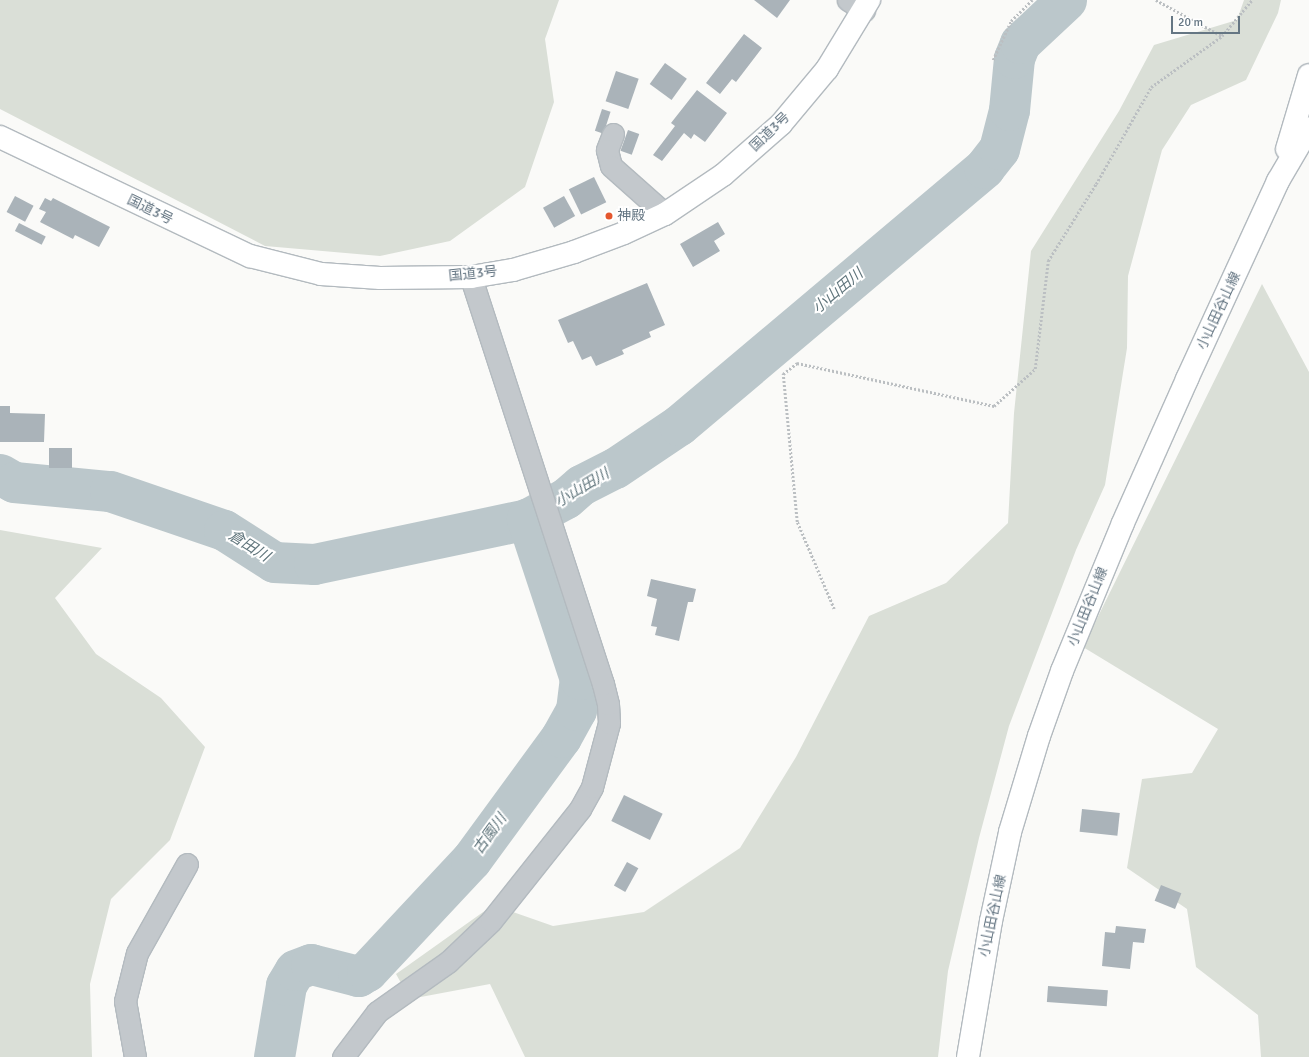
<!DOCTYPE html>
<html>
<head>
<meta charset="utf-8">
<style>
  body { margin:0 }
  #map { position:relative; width:1309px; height:1057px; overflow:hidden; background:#fafaf8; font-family:Signika,"Noto Sans JP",sans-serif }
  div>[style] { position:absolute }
  .green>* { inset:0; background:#dadfd7 }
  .river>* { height:41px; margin:-20.5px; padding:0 20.5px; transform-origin:20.5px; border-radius:20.5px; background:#bbc7cb }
  .building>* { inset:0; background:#aab3b9; transform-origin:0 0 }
  .path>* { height:2.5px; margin-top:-1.25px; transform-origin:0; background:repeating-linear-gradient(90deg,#bbbfc2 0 2px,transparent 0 4px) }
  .roads { filter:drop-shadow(1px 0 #b3babf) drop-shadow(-1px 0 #b3babf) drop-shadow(0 1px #b3babf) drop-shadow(0 -1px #b3babf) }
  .street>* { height:21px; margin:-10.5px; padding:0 10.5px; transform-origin:10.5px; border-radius:10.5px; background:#c3c8cc }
  .secondary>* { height:22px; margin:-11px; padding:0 11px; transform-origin:11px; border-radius:11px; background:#fff }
  .highway>* { height:22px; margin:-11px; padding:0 11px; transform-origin:11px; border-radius:11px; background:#fff }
  .dots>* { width:11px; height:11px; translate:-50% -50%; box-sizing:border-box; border:2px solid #fff; border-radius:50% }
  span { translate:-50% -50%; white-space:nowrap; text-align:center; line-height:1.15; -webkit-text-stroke:4px #fff; paint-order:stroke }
  .street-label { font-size:14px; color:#657683 }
  .poi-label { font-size:14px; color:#657683 }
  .left { translate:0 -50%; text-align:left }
  .water-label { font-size:15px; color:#60757c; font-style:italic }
  .scale { position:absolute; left:1171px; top:16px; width:69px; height:18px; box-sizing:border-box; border:2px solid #657683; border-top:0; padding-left:5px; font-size:12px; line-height:14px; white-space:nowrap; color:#657683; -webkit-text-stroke:3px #fff; paint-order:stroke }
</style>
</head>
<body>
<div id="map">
  <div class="green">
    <div style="clip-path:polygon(0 0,559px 0,545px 39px,554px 102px,525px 187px,450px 241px,380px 256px,265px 246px,0 109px)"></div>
    <div style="clip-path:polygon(1244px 0,1281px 0,1278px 13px,1246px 80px,1191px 105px,1162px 150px,1128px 276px,1127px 348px,1105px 485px,1076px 550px,1009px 726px,979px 838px,948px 971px,938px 1057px,525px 1057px,490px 984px,410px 999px,396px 974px,493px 905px,553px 926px,644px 912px,740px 848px,796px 757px,869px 616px,946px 583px,1008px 523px,1014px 413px,1031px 251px,1119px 111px,1154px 45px,1237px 20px)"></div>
    <div style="clip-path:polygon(1262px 284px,1309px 372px,1309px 1057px,1261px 1057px,1258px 1015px,1196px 967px,1187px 909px,1127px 868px,1142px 779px,1192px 773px,1218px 729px,1083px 647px)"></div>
    <div style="clip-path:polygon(0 530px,102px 548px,55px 598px,96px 654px,161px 698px,205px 747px,170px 840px,111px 899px,90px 984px,92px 1057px,0 1057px)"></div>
  </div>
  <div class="river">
    <div style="left:0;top:474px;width:16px;rotate:30deg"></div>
    <div style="left:14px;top:482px;width:96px;rotate:5.4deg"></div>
    <div style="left:110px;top:491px;width:120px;rotate:18.9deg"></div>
    <div style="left:224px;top:530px;width:59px;rotate:32.6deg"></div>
    <div style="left:274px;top:562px;width:40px;rotate:2.9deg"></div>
    <div style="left:314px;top:564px;width:218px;rotate:-11.9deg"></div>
    <div style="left:527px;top:519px;width:44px;rotate:-28.3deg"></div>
    <div style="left:566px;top:498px;width:20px;rotate:-41deg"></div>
    <div style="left:581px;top:485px;width:38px;rotate:-27deg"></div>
    <div style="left:615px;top:468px;width:77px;rotate:-33.9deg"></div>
    <div style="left:679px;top:425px;width:399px;rotate:-40.1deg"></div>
    <div style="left:984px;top:168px;width:24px;rotate:-52deg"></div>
    <div style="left:999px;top:149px;width:40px;rotate:-75.6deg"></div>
    <div style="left:1009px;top:110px;width:52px;rotate:-84.5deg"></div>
    <div style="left:1014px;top:58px;width:16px;rotate:-68deg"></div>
    <div style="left:1020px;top:43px;width:63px;rotate:-43.1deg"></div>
    <div style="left:274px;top:1057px;width:73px;rotate:-80.5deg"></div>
    <div style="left:286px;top:985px;width:17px;rotate:-59deg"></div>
    <div style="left:295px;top:970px;width:17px;rotate:-21deg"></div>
    <div style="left:311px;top:964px;width:49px;rotate:14.3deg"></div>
    <div style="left:358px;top:976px;width:10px;rotate:-29deg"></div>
    <div style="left:367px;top:971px;width:152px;rotate:-46.9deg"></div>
    <div style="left:471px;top:860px;width:152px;rotate:-53.8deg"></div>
    <div style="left:561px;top:737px;width:31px;rotate:-61deg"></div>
    <div style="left:576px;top:710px;width:31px;rotate:-83deg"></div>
    <div style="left:580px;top:679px;width:169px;rotate:-108.3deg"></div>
  </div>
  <div class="building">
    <div style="clip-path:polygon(754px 0,790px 0,777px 18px)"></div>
    <div style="clip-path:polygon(744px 34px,762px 48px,736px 82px,732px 79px,720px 94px,706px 83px)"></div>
    <div style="left:665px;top:63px;width:27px;height:26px;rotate:36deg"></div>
    <div style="left:616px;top:71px;width:24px;height:32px;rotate:19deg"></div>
    <div style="clip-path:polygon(697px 90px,727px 113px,705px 142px,694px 134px,691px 139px,684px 133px,662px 161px,653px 155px,675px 126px,671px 123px)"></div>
    <div style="left:602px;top:109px;width:9px;height:23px;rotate:18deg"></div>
    <div style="left:628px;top:130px;width:12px;height:22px;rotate:20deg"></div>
    <div style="left:594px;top:177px;width:28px;height:28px;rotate:64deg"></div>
    <div style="left:15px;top:196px;width:21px;height:18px;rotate:28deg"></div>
    <div style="left:564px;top:196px;width:23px;height:24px;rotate:61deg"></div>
    <div style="clip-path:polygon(45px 198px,51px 201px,53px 198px,110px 227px,99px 247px,75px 235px,73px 239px,40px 222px,46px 212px,39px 209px)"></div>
    <div style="clip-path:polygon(718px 222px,725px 234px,714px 241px,720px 251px,693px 267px,680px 244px)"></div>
    <div style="left:19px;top:223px;width:30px;height:9px;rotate:27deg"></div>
    <div style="clip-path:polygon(647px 283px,665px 325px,649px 332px,651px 337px,622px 350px,624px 354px,596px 366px,591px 356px,582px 360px,573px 341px,568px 343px,558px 320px)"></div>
    <div style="clip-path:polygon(0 406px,10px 406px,10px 413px,45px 414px,44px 442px,0 442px)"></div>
    <div style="left:49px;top:448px;width:23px;height:20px"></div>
    <div style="clip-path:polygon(651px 579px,696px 589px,693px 602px,688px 602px,679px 641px,655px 635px,657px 627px,651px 626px,657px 599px,647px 596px)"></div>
    <div style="left:624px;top:795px;width:43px;height:29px;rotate:26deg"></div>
    <div style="left:1082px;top:809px;width:38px;height:23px;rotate:6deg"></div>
    <div style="left:627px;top:862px;width:13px;height:27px;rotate:29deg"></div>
    <div style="left:1161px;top:885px;width:22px;height:17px;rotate:22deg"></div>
    <div style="clip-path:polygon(1116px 926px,1146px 929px,1144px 943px,1133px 942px,1130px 969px,1102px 966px,1105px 932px,1115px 933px)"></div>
    <div style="left:1048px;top:986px;width:60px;height:16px;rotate:4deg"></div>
  </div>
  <div class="path">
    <div style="left:1156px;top:0;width:75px;rotate:28.6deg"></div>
    <div style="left:1222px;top:36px;width:47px;rotate:-50.2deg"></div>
    <div style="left:993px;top:60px;width:43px;rotate:-65.2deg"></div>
    <div style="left:1011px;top:21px;width:30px;rotate:-45deg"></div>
    <div style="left:834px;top:609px;width:95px;rotate:-113deg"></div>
    <div style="left:797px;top:522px;width:149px;rotate:-95.4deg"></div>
    <div style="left:783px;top:374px;width:18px;rotate:-38deg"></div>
    <div style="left:797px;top:363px;width:202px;rotate:12.3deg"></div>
    <div style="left:994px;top:406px;width:55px;rotate:-42.1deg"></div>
    <div style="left:1035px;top:369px;width:109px;rotate:-83.1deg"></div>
    <div style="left:1048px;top:261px;width:91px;rotate:-58.1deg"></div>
    <div style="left:1096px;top:184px;width:112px;rotate:-60.4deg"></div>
    <div style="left:1151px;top:87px;width:87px;rotate:-35.7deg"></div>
  </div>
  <div class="roads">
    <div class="street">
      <div style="left:848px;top:0;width:19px;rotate:32deg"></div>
      <div style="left:613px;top:134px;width:17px;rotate:111deg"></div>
      <div style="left:607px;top:150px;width:16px;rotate:76deg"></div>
      <div style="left:611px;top:166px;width:72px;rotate:41.6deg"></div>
      <div style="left:135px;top:1057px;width:57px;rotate:-100.1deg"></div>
      <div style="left:125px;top:1001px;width:49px;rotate:-76deg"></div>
      <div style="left:137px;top:953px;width:102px;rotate:-60.7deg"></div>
      <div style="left:343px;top:1057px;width:56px;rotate:-52.9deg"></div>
      <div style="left:377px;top:1012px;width:87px;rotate:-35.2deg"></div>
      <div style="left:448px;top:962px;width:59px;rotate:-43.6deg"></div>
      <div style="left:491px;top:921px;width:143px;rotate:-51.5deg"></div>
      <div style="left:580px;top:809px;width:25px;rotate:-61deg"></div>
      <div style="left:592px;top:787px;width:66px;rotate:-75.1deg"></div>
      <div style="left:609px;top:723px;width:19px;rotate:-93deg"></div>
      <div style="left:608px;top:704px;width:21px;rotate:-104deg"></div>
      <div style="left:603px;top:684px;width:428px;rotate:-108deg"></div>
    </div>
    <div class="secondary">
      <div style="left:1287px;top:149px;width:77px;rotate:-73.4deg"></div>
      <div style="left:968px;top:1057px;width:138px;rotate:-80.4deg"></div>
      <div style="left:991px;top:921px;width:91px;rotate:-77.9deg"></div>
      <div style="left:1010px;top:832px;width:100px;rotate:-73.2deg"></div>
      <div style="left:1039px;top:736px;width:69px;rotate:-70.5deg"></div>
      <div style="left:1062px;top:671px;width:160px;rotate:-67.6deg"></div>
      <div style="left:1123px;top:523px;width:158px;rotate:-66deg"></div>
      <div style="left:1187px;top:379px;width:218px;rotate:-65.3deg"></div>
      <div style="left:1278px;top:181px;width:61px;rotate:-59.7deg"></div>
    </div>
    <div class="highway">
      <div style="left:0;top:137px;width:277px;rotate:25.5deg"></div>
      <div style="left:250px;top:256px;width:73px;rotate:14.2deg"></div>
      <div style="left:321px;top:274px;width:59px;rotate:3.9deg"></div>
      <div style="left:380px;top:278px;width:91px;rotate:-0.6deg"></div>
      <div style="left:471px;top:277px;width:43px;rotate:-9.5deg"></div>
      <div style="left:513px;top:270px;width:64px;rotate:-16.4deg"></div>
      <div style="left:574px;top:252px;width:53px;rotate:-20.8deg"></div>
      <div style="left:624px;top:233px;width:45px;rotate:-24.9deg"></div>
      <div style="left:665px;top:214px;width:70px;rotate:-33.9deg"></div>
      <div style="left:723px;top:175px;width:77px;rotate:-41.3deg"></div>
      <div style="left:781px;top:124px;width:72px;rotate:-50.1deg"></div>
      <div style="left:827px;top:69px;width:81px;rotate:-58.7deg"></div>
    </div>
  </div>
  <div class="dots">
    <div style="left:609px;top:216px;background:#e4572e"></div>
  </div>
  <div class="street-label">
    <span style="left:770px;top:132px;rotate:-44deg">国道3号</span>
    <span style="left:150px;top:210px;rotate:26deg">国道3号</span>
    <span style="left:473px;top:274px;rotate:-6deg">国道3号</span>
    <span style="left:1219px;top:311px;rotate:-65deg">小山田谷山線</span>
    <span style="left:1088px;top:607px;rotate:-68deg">小山田谷山線</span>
    <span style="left:993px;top:916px;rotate:-78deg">小山田谷山線</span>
  </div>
  <div class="poi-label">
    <span class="left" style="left:617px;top:216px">神殿</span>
  </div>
  <div class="water-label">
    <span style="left:838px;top:291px;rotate:-40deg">小山田川</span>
    <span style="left:582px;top:488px;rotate:-31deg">小山田川</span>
    <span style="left:249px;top:546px;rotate:32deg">倉田川</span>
    <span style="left:490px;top:834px;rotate:-54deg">古園川</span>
  </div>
  <div class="scale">20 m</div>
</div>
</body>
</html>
